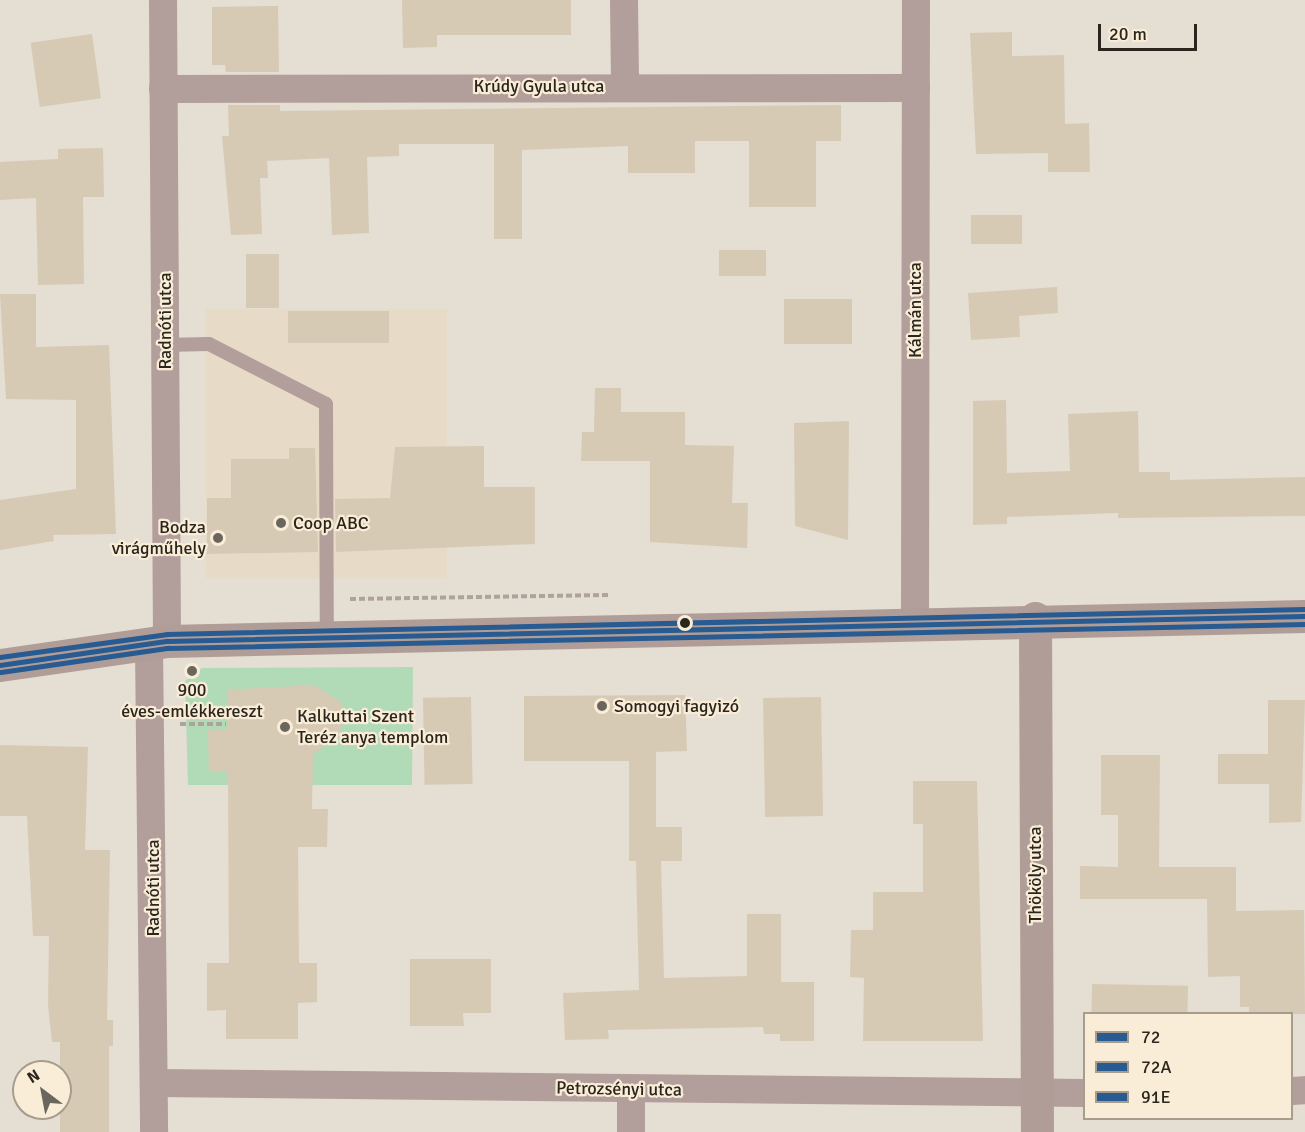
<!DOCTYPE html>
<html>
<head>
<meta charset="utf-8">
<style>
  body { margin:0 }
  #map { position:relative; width:1305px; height:1132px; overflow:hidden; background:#e5ded3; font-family:Signika,sans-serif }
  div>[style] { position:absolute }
  .built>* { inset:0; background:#e7dac6; transform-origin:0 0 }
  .green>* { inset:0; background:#b1dab6 }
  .building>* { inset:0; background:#d7cab5; transform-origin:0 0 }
  .path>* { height:4px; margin-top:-2px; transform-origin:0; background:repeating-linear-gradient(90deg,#afa29d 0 6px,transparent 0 9px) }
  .lane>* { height:14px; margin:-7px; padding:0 7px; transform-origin:7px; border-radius:7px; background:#b29e9a }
  .street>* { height:28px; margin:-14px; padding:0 14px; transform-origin:14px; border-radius:14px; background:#b29e9a }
  .secondary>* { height:33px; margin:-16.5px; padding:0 16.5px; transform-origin:16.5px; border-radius:16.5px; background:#b09d97 }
  .bus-1>* { height:4.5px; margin:-2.25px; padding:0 2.25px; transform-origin:2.25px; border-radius:2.25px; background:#275b91 }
  .bus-2>* { height:4.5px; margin:-2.25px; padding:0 2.25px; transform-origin:2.25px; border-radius:2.25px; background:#275b91 }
  .bus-3>* { height:4.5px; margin:-2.25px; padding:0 2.25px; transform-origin:2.25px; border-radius:2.25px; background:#275b91 }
  .dots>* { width:16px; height:16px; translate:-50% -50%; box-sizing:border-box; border:3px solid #faedd8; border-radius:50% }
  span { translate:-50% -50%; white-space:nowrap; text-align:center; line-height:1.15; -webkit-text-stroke:4.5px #faedd8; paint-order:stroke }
  .street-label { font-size:18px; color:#2a251d }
  .poi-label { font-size:18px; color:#2a251d }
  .left { translate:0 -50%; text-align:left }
  .right { translate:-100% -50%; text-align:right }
  .legend { position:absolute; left:1083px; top:1012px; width:210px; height:108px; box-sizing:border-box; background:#faedd8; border:2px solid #a79d8d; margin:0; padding:8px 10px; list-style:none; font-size:18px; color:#2a251d }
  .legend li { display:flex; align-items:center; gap:12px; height:30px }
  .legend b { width:30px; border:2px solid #a79d8d }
  .north { position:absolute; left:12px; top:1060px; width:60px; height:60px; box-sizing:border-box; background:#faedd8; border:2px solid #a79d8d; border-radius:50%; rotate:328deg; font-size:16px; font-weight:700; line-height:24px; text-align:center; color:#2a251d }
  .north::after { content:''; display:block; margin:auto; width:21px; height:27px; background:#6b665d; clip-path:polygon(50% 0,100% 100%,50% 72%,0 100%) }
  .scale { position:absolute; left:1098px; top:24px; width:99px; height:27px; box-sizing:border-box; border:3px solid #2a251d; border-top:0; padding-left:8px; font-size:18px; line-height:21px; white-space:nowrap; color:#2a251d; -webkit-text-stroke:4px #faedd8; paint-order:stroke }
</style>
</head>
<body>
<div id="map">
  <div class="built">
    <div style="left:206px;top:309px;width:241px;height:269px"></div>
  </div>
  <div class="green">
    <div style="clip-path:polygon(413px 667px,412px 785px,188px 785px,185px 681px,202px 668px)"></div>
  </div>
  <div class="building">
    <div style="clip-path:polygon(402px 0,571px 0,571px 35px,437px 35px,437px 47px,403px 48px)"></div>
    <div style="clip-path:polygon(278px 6px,279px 72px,226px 72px,225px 65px,212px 65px,212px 7px)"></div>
    <div style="clip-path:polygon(1012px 32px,1012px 56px,1064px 55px,1065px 124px,1089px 123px,1090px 172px,1048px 172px,1048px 153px,976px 154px,970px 33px)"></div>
    <div style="left:92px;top:34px;width:65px;height:62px;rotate:82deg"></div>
    <div style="clip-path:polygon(228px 105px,280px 105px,280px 111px,841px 105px,841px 141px,816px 141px,816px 207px,749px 207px,749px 141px,695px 141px,695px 173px,628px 173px,628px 146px,522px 150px,522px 239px,494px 239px,494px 144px,399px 144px,399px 156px,367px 157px,369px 233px,332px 235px,329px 158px,267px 161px,268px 178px,260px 178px,262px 234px,231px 235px,222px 136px,229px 136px)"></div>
    <div style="clip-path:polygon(103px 148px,104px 197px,83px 197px,84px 284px,38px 285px,36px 198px,0 200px,0 162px,58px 159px,58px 149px)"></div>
    <div style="left:971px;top:215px;width:51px;height:29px"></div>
    <div style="left:719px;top:250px;width:47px;height:26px"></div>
    <div style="left:279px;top:254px;width:54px;height:33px;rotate:90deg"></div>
    <div style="clip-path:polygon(1057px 287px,1058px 313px,1019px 316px,1020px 337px,971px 340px,968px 293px)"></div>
    <div style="clip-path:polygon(0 294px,36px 294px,36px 347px,109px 345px,116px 534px,53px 535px,54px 541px,0 550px,0 500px,76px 489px,76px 400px,6px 399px)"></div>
    <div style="left:784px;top:299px;width:68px;height:45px"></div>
    <div style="left:288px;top:311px;width:101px;height:32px"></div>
    <div style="clip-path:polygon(595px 388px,621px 388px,621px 412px,685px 412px,685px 445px,734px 446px,732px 503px,748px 503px,747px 548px,650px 542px,650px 461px,581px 461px,582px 432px,594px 432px)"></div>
    <div style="clip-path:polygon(1006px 400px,1007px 473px,1070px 471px,1068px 414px,1138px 411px,1139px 472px,1170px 472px,1170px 480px,1305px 477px,1305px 516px,1118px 518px,1118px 513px,1007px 517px,1007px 524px,973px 525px,973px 401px)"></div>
    <div style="clip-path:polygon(849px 421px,848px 540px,795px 526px,794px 423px)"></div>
    <div style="clip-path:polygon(484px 446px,484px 487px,535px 487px,535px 544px,336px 552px,335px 499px,390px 498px,395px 447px)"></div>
    <div style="clip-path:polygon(289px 448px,315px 448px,318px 552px,207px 554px,207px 498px,231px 498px,231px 459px,289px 459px)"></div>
    <div style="clip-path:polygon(314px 685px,341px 702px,343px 723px,339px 737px,313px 754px,312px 809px,328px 809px,327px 847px,298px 847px,299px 963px,317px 963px,317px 1002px,298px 1003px,298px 1039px,226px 1039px,226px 1010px,207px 1011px,207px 963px,229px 963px,228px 771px,209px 771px,208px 730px,228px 730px,228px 690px)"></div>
    <div style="clip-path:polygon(685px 695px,687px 751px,656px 752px,656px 827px,682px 827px,682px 861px,661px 861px,664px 978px,747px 976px,747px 914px,781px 914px,781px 982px,814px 982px,814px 1041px,780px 1041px,780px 1034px,764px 1034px,763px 1027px,608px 1030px,609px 1039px,565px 1040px,563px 993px,639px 990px,636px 861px,629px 861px,629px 761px,524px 761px,524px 696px)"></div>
    <div style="left:471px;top:697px;width:87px;height:48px;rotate:89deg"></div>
    <div style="left:821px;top:697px;width:119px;height:58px;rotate:89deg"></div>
    <div style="clip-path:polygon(1268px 700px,1305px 700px,1301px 822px,1269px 823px,1269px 784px,1218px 784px,1218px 754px,1268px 754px)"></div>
    <div style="clip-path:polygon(0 745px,88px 747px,85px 850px,110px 850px,107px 1020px,113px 1020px,113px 1046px,109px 1046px,109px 1132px,60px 1132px,60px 1042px,52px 1042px,48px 1005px,49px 936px,33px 936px,27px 816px,0 816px)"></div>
    <div style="clip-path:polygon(1101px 755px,1160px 755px,1159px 867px,1236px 867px,1236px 911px,1304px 910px,1305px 1014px,1249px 1014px,1249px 1007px,1240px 1007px,1240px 976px,1208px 977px,1207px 899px,1080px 899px,1080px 866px,1118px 867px,1118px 815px,1101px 815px)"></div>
    <div style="clip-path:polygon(913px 781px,977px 781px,983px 1041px,863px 1041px,864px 978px,850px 977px,851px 930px,873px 930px,873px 892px,923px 892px,923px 824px,913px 824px)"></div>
    <div style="clip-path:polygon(410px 959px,491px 959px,491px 1013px,463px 1013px,464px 1026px,410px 1026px)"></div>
    <div style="left:1092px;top:984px;width:96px;height:30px;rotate:1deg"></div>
  </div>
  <div class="path">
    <div style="left:350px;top:599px;width:259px;rotate:-0.9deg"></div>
    <div style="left:180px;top:724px;width:46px"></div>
  </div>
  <div class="lane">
    <div style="left:165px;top:345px;width:44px;rotate:-1.3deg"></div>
    <div style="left:209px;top:344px;width:131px;rotate:27.1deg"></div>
    <div style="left:326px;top:404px;width:233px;rotate:89.8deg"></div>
  </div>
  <div class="street">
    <div style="left:163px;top:0;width:641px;rotate:89.64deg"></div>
    <div style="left:624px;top:0;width:86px;rotate:89.3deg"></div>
    <div style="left:163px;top:89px;width:753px;rotate:-0.08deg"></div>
    <div style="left:915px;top:621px;width:621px;rotate:-89.91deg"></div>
    <div style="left:149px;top:644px;width:488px;rotate:89.4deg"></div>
    <div style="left:154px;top:1083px;width:930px;rotate:0.62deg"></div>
    <div style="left:631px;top:1089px;width:43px;rotate:90deg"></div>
    <div style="left:1292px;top:1091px;width:13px;rotate:-4deg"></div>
  </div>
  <div class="secondary">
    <div style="left:1035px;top:618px;width:514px;rotate:89.78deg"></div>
    <div style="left:0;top:665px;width:169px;rotate:-8.2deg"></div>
    <div style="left:167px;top:641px;width:1138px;rotate:-1.26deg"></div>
  </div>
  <div class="bus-1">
    <div style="left:0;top:665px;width:169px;rotate:-8.2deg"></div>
    <div style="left:167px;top:641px;width:1138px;rotate:-1.26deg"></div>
  </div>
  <div class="bus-2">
    <div style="left:1px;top:672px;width:169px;rotate:-8.2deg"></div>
    <div style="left:168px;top:648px;width:1137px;rotate:-1.21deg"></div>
  </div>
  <div class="bus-3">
    <div style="left:0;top:657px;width:169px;rotate:-7.8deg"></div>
    <div style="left:167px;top:634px;width:1138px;rotate:-1.26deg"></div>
  </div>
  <div class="dots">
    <div style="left:281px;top:523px;background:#6b665d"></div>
    <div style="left:218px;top:538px;background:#6b665d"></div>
    <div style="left:685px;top:623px;background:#2a251d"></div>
    <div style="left:192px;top:671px;background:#6b665d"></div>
    <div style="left:602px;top:706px;background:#6b665d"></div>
    <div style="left:285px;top:727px;background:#6b665d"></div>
  </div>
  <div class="street-label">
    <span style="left:539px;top:86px">Krúdy Gyula utca</span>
    <span style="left:915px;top:310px;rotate:-90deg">Kálmán utca</span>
    <span style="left:165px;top:321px;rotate:-90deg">Radnóti utca</span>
    <span style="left:1035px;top:875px;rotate:-90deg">Thököly utca</span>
    <span style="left:153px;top:888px;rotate:-90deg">Radnóti utca</span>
    <span style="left:619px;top:1089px;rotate:1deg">Petrozsényi utca</span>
  </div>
  <div class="poi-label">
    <span class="left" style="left:293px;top:523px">Coop ABC</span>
    <span class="right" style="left:206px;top:538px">Bodza<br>virágműhely</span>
    <span style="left:192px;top:701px">900<br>éves-emlékkereszt</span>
    <span class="left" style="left:614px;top:706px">Somogyi fagyizó</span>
    <span class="left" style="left:297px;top:727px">Kalkuttai Szent<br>Teréz anya templom</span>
  </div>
  <ul class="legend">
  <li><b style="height:8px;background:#275b91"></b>72</li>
  <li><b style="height:8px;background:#275b91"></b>72A</li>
  <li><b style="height:8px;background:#275b91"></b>91E</li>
  </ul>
  <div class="north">N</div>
  <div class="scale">20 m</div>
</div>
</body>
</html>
